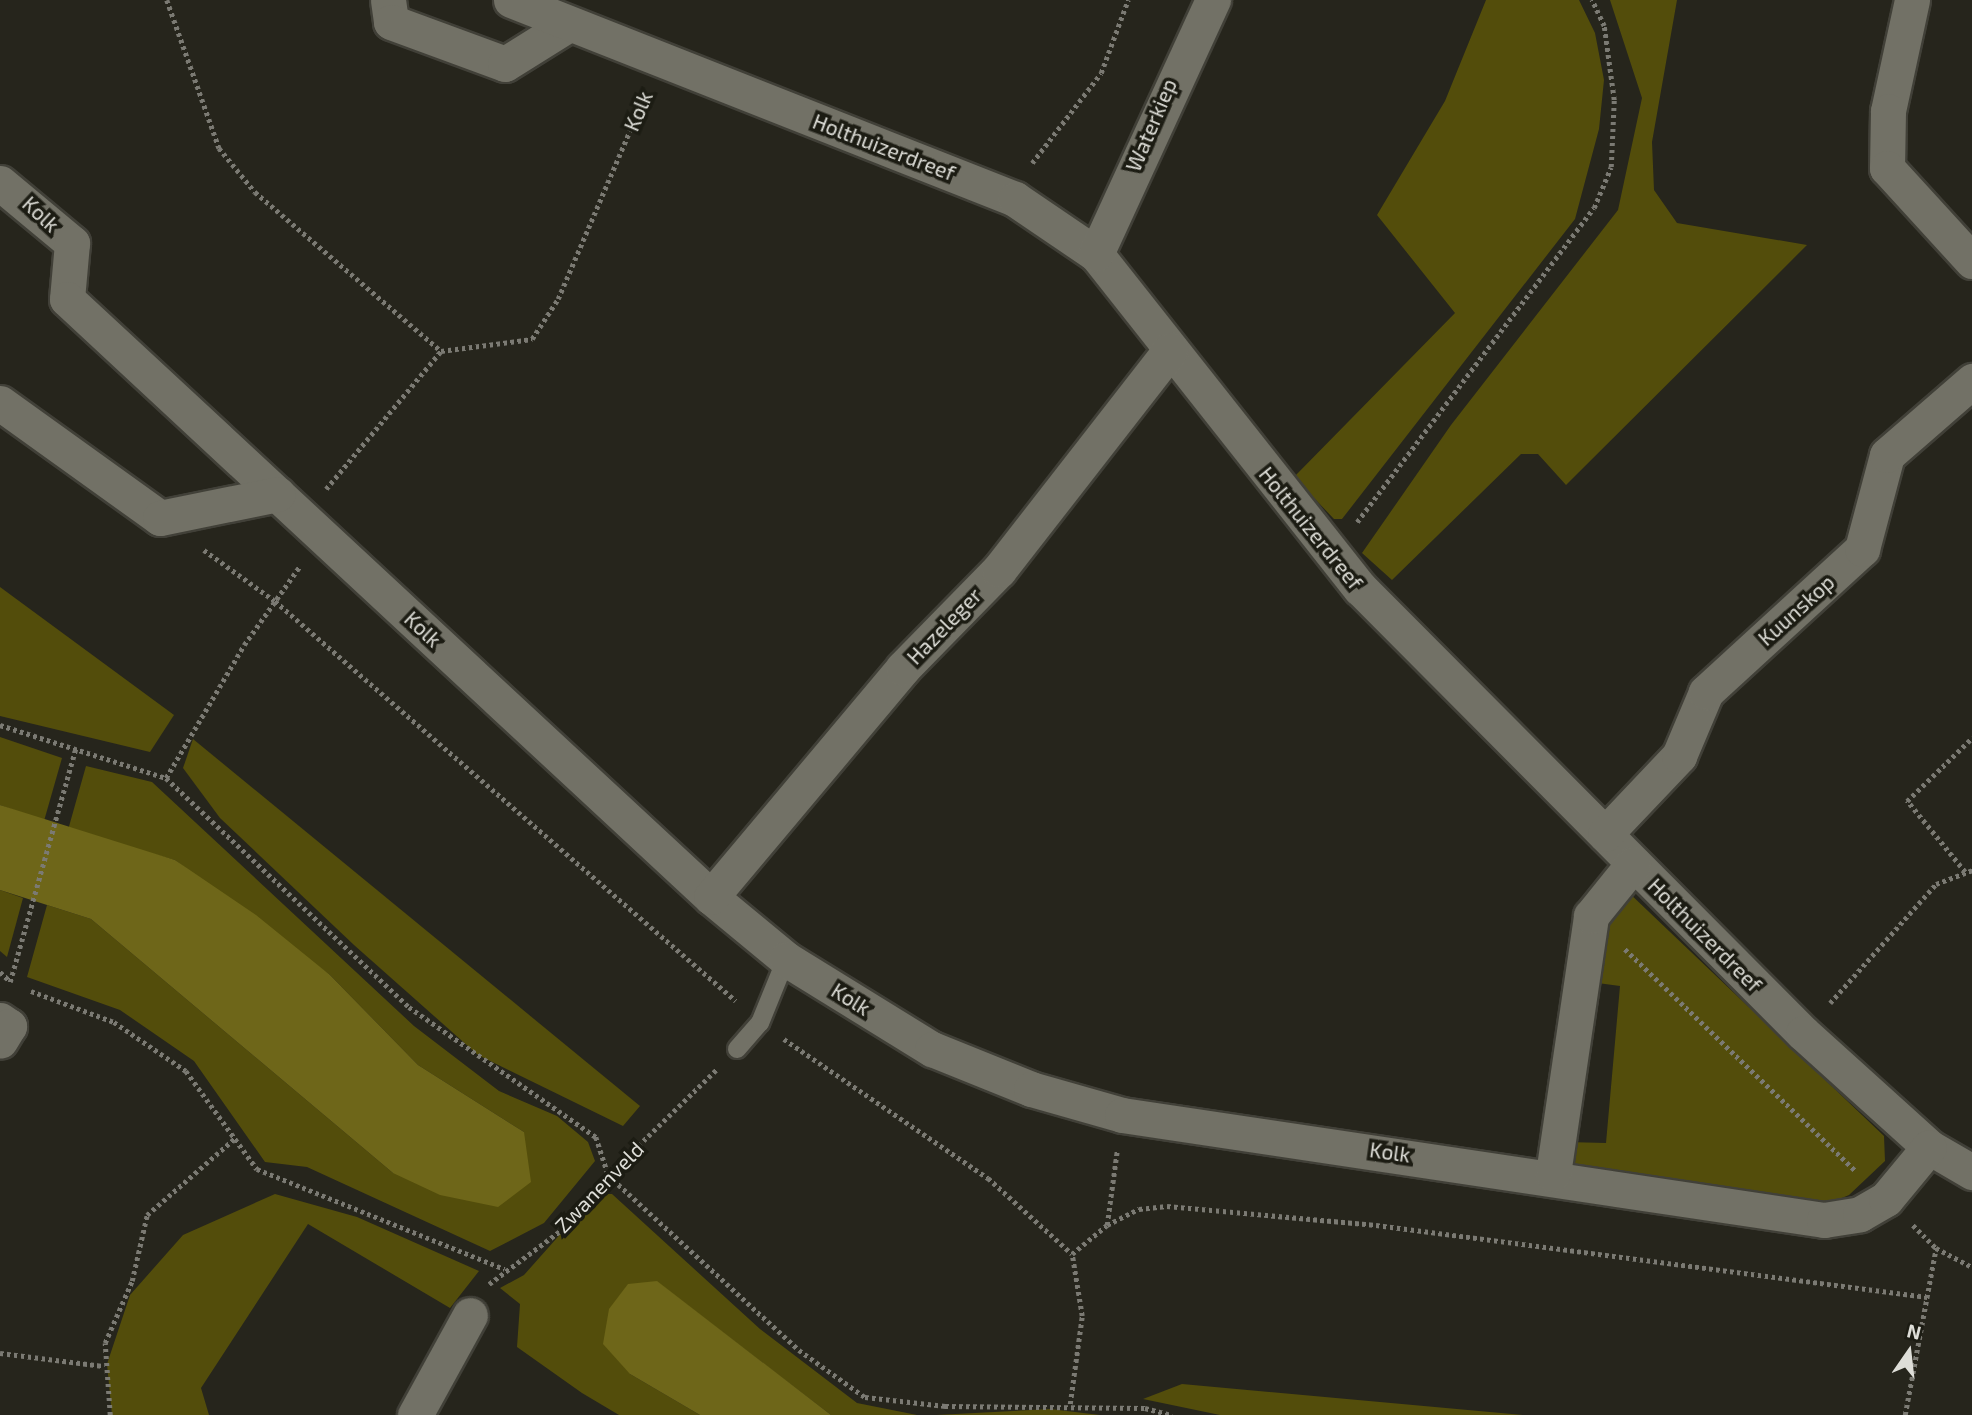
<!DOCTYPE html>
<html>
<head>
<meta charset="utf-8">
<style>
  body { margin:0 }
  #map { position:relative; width:1972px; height:1415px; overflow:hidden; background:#26251c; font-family:"Exo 2",sans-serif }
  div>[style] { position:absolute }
  .green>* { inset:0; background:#534d0b }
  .water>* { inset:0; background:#6e6619 }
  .path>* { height:4.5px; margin-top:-2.25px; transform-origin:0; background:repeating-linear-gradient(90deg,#7b7a73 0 3.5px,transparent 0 7px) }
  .roads { filter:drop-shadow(2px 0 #414038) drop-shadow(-2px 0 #414038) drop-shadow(0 2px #414038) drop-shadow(0 -2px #414038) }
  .lane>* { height:18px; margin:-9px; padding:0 9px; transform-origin:9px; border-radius:9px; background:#727166 }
  .street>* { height:35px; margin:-17.5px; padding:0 17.5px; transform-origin:17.5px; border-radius:17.5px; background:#727166 }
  span { translate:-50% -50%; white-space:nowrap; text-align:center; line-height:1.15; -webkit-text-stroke:7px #1c1c13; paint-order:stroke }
  .street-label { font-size:21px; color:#deded8 }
  .north { position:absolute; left:1874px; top:1317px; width:70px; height:70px; -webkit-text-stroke:5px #1c1c13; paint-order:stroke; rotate:14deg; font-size:19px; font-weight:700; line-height:28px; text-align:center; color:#deded8 }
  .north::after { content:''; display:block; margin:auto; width:24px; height:32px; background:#deded8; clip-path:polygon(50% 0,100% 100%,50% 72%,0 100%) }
</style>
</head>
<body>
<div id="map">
  <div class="green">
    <div style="clip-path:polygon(1486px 0,1579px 0,1595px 33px,1604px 80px,1599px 129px,1575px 219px,1342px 519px,1334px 519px,1294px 477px,1455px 313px,1377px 215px,1445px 101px)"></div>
    <div style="clip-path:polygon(1610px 0,1677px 0,1652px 142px,1654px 190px,1677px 223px,1807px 245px,1566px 485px,1538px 454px,1521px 454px,1392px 580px,1362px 553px,1451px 425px,1618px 210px,1642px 98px)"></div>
    <div style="clip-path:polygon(0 587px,174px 715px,150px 752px,0 716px)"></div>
    <div style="clip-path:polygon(0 737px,62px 758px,44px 821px,0 805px)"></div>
    <div style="clip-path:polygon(193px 739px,640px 1106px,623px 1126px,478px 1055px,354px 945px,220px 818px,183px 768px)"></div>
    <div style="clip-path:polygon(86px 766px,152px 782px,414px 1026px,499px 1091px,557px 1116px,588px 1142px,595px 1161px,544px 1223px,490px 1251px,307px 1167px,265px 1162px,194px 1061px,120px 1010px,27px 977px,47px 905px,91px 919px,393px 1173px,524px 1132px,418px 1065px,330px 975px,175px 860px,68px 830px)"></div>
    <div style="clip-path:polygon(0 890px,23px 898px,7px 957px,0 951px)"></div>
    <div style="clip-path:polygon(1626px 890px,1884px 1136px,1885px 1161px,1849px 1195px,1830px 1203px,1563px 1164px,1566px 1142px,1606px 1143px,1620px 986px,1590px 982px,1606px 911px)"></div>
    <div style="clip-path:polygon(275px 1194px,357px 1217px,479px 1271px,450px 1308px,308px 1224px,201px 1388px,209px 1415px,112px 1415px,107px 1364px,130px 1295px,183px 1235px)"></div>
    <div style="clip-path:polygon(596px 1194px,612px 1194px,760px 1329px,857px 1403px,917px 1415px,831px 1415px,656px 1281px,630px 1374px,700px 1415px,619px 1415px,582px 1393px,517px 1347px,520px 1304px,500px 1288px,524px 1275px)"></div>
    <div style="clip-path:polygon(1182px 1384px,1523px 1415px,1220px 1415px,1143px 1399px)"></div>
    <div style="clip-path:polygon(1050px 1409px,1100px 1415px,936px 1415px)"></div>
  </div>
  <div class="water">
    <div style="clip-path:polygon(0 805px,175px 860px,256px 915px,330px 975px,418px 1065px,524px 1132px,531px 1182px,498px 1207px,440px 1195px,393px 1173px,91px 919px,0 890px)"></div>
    <div style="clip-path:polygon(657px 1281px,831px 1415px,700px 1415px,630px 1374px,603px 1344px,609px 1309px,628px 1284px)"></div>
  </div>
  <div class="path">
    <div style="left:167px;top:0;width:157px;rotate:70.6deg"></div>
    <div style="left:219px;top:148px;width:57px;rotate:50.7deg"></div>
    <div style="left:255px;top:192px;width:245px;rotate:40.5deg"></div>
    <div style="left:1032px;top:163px;width:113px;rotate:-52.5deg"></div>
    <div style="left:1101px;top:73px;width:78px;rotate:-69.7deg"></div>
    <div style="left:326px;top:489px;width:180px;rotate:-50.2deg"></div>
    <div style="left:441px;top:351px;width:92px;rotate:-7.5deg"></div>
    <div style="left:532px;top:339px;width:48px;rotate:-57deg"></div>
    <div style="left:558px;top:299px;width:222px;rotate:-66.9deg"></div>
    <div style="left:1357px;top:522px;width:393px;rotate:-53deg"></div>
    <div style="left:1594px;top:208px;width:44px;rotate:-67.5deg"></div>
    <div style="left:1611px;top:167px;width:67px;rotate:-87.4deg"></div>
    <div style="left:1614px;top:100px;width:75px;rotate:-97.7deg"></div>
    <div style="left:1604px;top:26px;width:29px;rotate:-115deg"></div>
    <div style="left:204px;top:550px;width:87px;rotate:35.7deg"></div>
    <div style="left:275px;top:601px;width:610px;rotate:40.95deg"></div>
    <div style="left:0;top:725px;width:174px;rotate:17.7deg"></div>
    <div style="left:166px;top:778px;width:334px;rotate:43.3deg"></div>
    <div style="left:409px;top:1007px;width:228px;rotate:34.8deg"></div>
    <div style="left:596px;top:1137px;width:40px;rotate:72deg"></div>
    <div style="left:608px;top:1175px;width:259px;rotate:42.5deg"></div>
    <div style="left:799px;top:1350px;width:81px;rotate:35.5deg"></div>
    <div style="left:865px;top:1397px;width:81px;rotate:6.4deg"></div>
    <div style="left:945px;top:1406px;width:200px;rotate:0.6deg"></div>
    <div style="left:1145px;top:1408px;width:28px;rotate:15deg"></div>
    <div style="left:166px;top:778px;width:154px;rotate:-59.6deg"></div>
    <div style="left:244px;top:645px;width:97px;rotate:-54.7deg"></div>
    <div style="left:1965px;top:872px;width:92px;rotate:-129.2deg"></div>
    <div style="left:1907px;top:801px;width:91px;rotate:-44.1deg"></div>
    <div style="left:1625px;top:949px;width:320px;rotate:43.9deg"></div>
    <div style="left:0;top:972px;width:13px;rotate:42deg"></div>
    <div style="left:10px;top:982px;width:244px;rotate:-74.3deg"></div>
    <div style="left:31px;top:991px;width:89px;rotate:20.5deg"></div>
    <div style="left:114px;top:1022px;width:87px;rotate:34.2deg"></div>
    <div style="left:186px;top:1071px;width:121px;rotate:54.1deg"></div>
    <div style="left:257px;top:1169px;width:267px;rotate:22deg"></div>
    <div style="left:1830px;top:1003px;width:159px;rotate:-48.3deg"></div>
    <div style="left:1936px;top:884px;width:39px;rotate:-21deg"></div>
    <div style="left:784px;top:1039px;width:247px;rotate:34.3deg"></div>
    <div style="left:988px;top:1178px;width:113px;rotate:42.1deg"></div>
    <div style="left:1107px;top:1225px;width:36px;rotate:-27deg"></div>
    <div style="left:1139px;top:1209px;width:28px;rotate:-6deg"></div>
    <div style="left:1167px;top:1206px;width:210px;rotate:5.2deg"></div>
    <div style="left:1376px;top:1225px;width:556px;rotate:7.44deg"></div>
    <div style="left:1913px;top:1225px;width:33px;rotate:45deg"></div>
    <div style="left:1936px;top:1248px;width:41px;rotate:27.8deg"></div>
    <div style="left:489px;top:1284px;width:94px;rotate:-36.7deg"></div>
    <div style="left:564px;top:1228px;width:69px;rotate:-50.3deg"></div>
    <div style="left:608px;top:1175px;width:153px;rotate:-44.2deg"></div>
    <div style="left:0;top:1353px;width:104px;rotate:7.2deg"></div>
    <div style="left:1070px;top:1404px;width:89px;rotate:-82.2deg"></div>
    <div style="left:1082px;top:1316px;width:63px;rotate:-99.2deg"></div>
    <div style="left:1072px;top:1254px;width:45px;rotate:-39.6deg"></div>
    <div style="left:1107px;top:1225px;width:75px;rotate:-82.3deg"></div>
    <div style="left:110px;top:1415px;width:72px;rotate:-94deg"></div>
    <div style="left:105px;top:1343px;width:68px;rotate:-66.5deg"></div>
    <div style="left:132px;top:1281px;width:68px;rotate:-77.2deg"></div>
    <div style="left:147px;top:1215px;width:116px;rotate:-41.1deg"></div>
    <div style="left:1905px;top:1415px;width:170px;rotate:-79.5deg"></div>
  </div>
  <div class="roads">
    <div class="lane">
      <div style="left:737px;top:1049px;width:35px;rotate:-49deg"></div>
      <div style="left:760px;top:1023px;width:69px;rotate:-67.9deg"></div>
    </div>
    <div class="street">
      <div style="left:388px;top:0;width:22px;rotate:82deg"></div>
      <div style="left:391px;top:22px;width:121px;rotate:20.2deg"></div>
      <div style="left:505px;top:64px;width:75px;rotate:-32deg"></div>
      <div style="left:511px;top:0;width:542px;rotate:21.55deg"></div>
      <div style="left:1015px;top:199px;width:98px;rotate:34.2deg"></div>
      <div style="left:1096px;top:254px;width:426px;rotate:51.7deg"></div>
      <div style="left:1360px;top:588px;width:628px;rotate:45.13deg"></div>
      <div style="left:1803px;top:1033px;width:170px;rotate:42.1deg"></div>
      <div style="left:1929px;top:1147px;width:50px;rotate:30.2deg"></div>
      <div style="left:1912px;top:0;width:114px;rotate:102.2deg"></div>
      <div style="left:1888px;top:111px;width:57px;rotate:91deg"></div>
      <div style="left:1887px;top:168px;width:126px;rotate:47.6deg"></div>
      <div style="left:0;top:183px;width:94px;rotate:39.8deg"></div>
      <div style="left:72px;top:243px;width:56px;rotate:95.1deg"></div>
      <div style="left:67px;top:299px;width:879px;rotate:42.88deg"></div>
      <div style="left:711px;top:897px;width:97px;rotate:39.6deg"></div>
      <div style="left:786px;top:959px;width:172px;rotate:31.7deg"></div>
      <div style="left:932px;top:1049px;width:107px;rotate:22deg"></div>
      <div style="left:1031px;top:1089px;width:95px;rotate:15.9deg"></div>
      <div style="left:1122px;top:1115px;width:710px;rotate:8.51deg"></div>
      <div style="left:1824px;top:1220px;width:36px;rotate:-9deg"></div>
      <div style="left:1860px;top:1214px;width:30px;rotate:-30deg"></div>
      <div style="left:1886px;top:1199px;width:67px;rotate:-50.4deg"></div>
      <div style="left:1096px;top:254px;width:280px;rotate:-65.3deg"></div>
      <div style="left:0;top:403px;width:197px;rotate:35.7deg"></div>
      <div style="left:160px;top:518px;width:120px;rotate:-11.5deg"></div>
      <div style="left:1605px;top:834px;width:108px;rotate:-46.5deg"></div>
      <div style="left:1679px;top:756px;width:69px;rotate:-67.1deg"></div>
      <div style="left:1706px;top:692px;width:212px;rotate:-42.5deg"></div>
      <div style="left:1862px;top:549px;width:97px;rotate:-75.1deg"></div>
      <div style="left:1887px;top:455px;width:113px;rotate:-41deg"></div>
      <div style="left:711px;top:897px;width:299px;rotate:-50deg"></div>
      <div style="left:903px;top:668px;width:137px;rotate:-45.6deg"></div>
      <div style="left:999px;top:570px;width:279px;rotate:-52.1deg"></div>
      <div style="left:0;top:1020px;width:11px;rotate:34deg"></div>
      <div style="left:9px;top:1026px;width:17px;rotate:121deg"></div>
      <div style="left:1553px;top:1174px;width:261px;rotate:-81.6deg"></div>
      <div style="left:1591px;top:916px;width:67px;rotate:-51.1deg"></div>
      <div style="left:415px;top:1415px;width:114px;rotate:-61.2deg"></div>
    </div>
  </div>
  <div class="street-label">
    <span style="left:638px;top:111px;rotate:-67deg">Kolk</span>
    <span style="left:1151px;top:125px;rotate:-67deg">Waterkiep</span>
    <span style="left:884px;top:147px;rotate:21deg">Holthuizerdreef</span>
    <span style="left:41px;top:214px;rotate:43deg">Kolk</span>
    <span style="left:1311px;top:528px;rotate:51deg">Holthuizerdreef</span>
    <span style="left:1796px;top:610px;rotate:-42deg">Kuunskop</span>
    <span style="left:944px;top:626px;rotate:-46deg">Hazeleger</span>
    <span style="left:423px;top:629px;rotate:43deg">Kolk</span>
    <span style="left:1705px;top:935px;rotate:45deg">Holthuizerdreef</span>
    <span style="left:851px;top:999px;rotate:32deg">Kolk</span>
    <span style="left:1390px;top:1152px;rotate:8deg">Kolk</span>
    <span style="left:599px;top:1187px;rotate:-46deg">Zwanenveld</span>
  </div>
  <div class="north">N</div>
</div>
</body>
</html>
